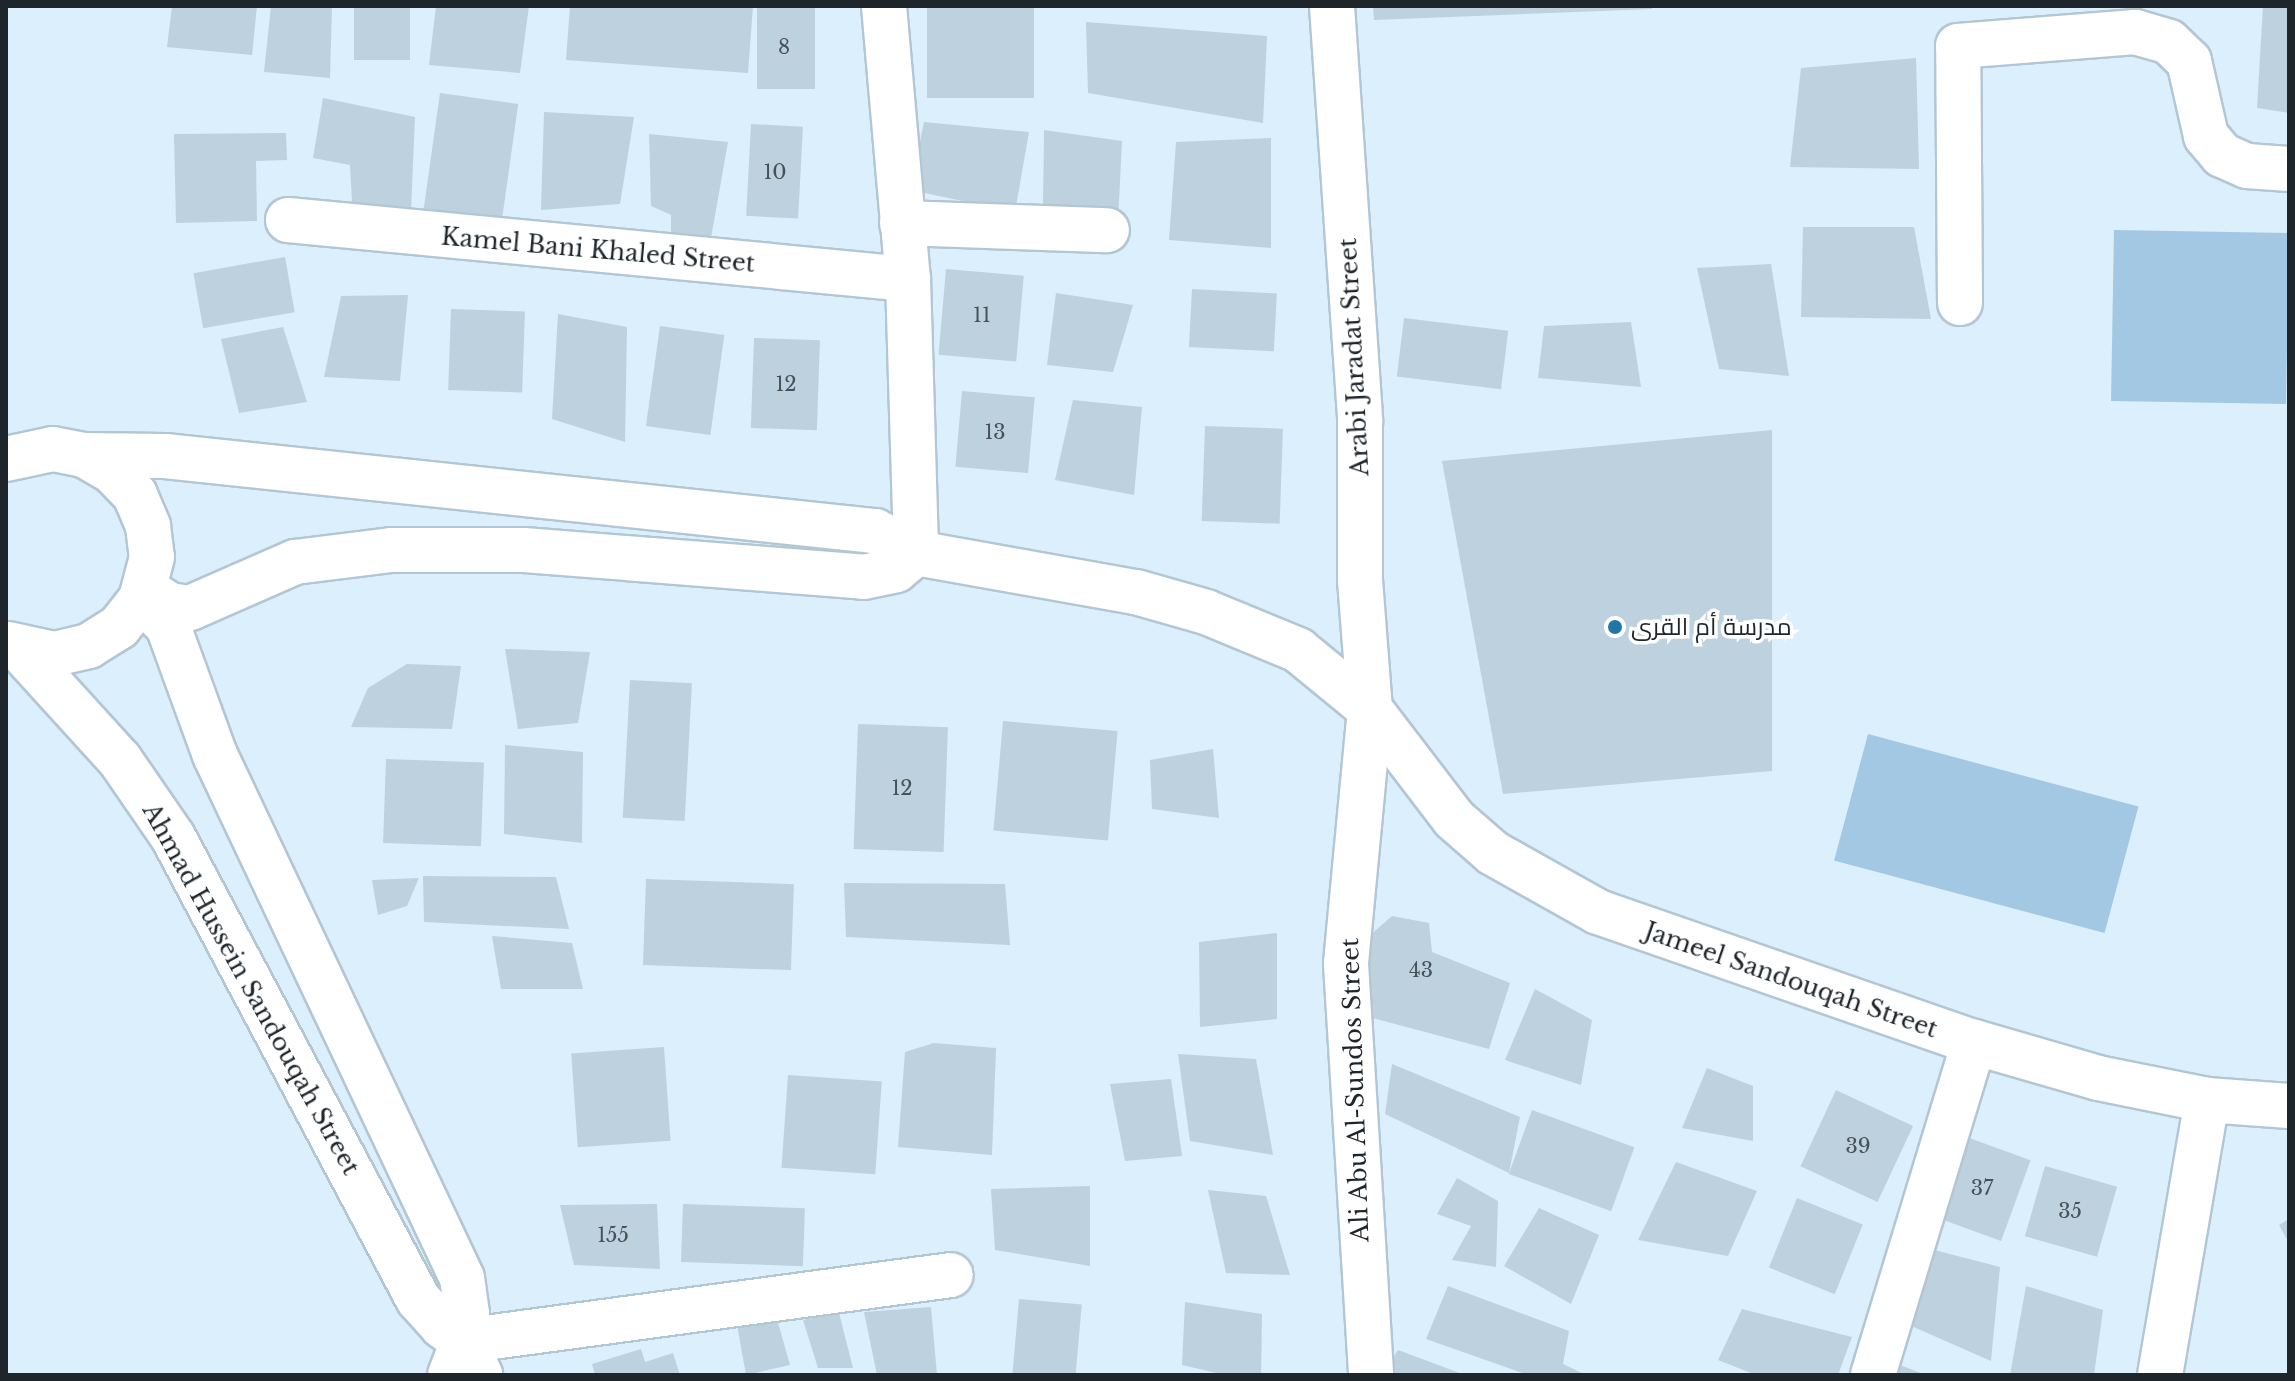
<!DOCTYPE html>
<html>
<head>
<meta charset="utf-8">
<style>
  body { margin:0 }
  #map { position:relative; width:2295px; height:1381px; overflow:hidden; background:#dbeffd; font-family:"Libre Baskerville",Cairo,serif }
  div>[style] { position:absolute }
  .green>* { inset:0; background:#a3c8e3; transform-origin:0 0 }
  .building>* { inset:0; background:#bed1df; transform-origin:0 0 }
  .roads { filter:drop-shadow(2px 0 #b3c6d4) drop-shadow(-2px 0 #b3c6d4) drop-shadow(0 2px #b3c6d4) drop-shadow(0 -2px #b3c6d4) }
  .minor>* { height:44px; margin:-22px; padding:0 22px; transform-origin:22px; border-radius:22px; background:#fff }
  .major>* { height:44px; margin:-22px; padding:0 22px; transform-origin:22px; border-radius:22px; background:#fff }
  .dots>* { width:22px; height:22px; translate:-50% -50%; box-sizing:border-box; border:4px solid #fff; border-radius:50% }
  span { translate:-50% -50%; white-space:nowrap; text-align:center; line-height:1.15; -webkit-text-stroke:7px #fff; paint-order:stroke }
  .number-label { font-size:20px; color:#475158 }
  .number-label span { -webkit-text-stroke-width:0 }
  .street-label { font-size:24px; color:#1f262b }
  .poi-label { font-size:24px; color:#1f262b }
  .left { translate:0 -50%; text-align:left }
  .frame { position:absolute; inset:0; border:8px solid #1f262b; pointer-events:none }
</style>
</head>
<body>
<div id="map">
  <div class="green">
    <div style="left:2114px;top:230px;width:175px;height:171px;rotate:1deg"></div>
    <div style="left:1868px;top:734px;width:280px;height:131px;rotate:15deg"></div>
  </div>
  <div class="building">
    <div style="clip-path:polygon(172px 6px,257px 6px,252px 55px,167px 47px)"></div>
    <div style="clip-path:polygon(271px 6px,332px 6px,330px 78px,264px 72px)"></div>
    <div style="left:354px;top:6px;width:56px;height:54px"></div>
    <div style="clip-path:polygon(436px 6px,529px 6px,520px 73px,429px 65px)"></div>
    <div style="clip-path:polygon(570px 6px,753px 6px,748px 73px,566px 60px)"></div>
    <div style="left:757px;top:6px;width:58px;height:83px"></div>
    <div style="left:927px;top:6px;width:107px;height:92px"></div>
    <div style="clip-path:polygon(1373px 6px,1652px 6px,1652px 9px,1374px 20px)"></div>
    <div style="clip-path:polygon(2263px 6px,2289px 6px,2289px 113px,2257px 108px)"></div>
    <div style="clip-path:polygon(1086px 22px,1267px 36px,1263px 123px,1088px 93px)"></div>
    <div style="clip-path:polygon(1916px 58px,1919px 169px,1790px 167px,1801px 68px)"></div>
    <div style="left:440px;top:93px;width:79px;height:117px;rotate:8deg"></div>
    <div style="clip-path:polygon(323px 98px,415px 117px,411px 210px,352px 202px,350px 165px,313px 158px)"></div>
    <div style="clip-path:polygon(544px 112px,634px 117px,620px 204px,541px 210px)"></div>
    <div style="clip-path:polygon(924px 122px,1029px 132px,1015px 212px,910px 190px)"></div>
    <div style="left:751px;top:124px;width:52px;height:92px;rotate:3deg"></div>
    <div style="clip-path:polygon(1044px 130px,1122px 141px,1118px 221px,1043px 206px)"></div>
    <div style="clip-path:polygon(286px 133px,287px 160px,256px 161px,257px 221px,176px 223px,174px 134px)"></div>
    <div style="clip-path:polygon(649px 134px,728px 142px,708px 255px,671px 245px,671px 215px,651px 206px)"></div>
    <div style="clip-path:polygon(1271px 138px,1271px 248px,1169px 240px,1176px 142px)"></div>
    <div style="clip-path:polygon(1803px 227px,1914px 227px,1931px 319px,1801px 317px)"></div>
    <div style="left:285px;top:257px;width:56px;height:93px;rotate:80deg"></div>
    <div style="clip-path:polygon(1771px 264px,1789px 376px,1719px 369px,1697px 268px)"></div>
    <div style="left:946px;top:269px;width:78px;height:86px;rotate:5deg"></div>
    <div style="left:1192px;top:289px;width:85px;height:58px;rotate:3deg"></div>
    <div style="clip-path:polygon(1056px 293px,1133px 305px,1113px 372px,1047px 365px)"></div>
    <div style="clip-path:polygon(408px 295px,400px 381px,324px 377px,341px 296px)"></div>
    <div style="left:451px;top:309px;width:74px;height:81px;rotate:2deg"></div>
    <div style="clip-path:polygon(558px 314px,627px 327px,625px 442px,552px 419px)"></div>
    <div style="left:1404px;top:318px;width:105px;height:59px;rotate:7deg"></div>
    <div style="clip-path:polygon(1631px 322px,1641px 387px,1538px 378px,1544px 326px)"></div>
    <div style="left:660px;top:326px;width:65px;height:101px;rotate:8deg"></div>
    <div style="clip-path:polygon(283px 327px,307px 402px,239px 413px,221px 339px)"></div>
    <div style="left:754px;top:338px;width:66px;height:90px;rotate:2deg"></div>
    <div style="left:962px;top:391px;width:73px;height:76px;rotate:5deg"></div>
    <div style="clip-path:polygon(1073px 400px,1142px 407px,1134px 495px,1055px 480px)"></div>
    <div style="left:1205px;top:426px;width:78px;height:95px;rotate:2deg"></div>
    <div style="clip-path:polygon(1772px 430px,1772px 771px,1503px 794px,1442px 461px)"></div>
    <div style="clip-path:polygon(505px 649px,590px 652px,578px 723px,518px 729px)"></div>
    <div style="clip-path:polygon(407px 664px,461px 666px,452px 729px,351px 727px,368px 688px)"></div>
    <div style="left:630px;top:680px;width:62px;height:138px;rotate:3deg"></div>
    <div style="left:1003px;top:721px;width:115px;height:110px;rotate:5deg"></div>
    <div style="left:858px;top:724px;width:90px;height:125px;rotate:2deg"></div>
    <div style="clip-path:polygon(505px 745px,583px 752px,582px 843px,504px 834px)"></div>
    <div style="clip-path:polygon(1213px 749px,1219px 818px,1152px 809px,1150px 760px)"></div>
    <div style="left:386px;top:759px;width:98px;height:84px;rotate:2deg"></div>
    <div style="clip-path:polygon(423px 876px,556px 877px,569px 929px,424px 922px)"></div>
    <div style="clip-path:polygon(419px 878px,407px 906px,378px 915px,372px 880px)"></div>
    <div style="left:646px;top:879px;width:148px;height:86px;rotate:2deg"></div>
    <div style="clip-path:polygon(844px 883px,1005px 884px,1010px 945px,846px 937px)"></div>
    <div style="clip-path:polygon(1392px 916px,1429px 923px,1432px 952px,1510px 983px,1489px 1049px,1365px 1016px,1369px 936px)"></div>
    <div style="clip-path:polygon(1277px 933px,1277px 1019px,1200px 1027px,1199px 942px)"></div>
    <div style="clip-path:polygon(492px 936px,572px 943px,583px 989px,501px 989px)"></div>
    <div style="clip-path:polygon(1535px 989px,1592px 1020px,1581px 1085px,1505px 1060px)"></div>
    <div style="clip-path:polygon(934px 1043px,996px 1048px,992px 1155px,898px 1147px,905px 1052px)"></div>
    <div style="left:664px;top:1047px;width:94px;height:93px;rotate:86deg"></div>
    <div style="clip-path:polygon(1178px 1054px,1256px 1059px,1273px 1155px,1190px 1141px)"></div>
    <div style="clip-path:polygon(1392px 1064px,1520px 1117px,1509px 1173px,1385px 1114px)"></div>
    <div style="clip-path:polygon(1707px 1068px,1753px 1086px,1753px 1141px,1682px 1128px)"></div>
    <div style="left:788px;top:1075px;width:94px;height:93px;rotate:4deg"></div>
    <div style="clip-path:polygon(1171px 1079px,1182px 1156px,1125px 1161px,1110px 1084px)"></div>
    <div style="left:1836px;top:1090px;width:85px;height:84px;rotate:25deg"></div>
    <div style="left:1532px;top:1110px;width:109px;height:68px;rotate:20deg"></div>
    <div style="left:1961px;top:1135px;width:74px;height:86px;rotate:20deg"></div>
    <div style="clip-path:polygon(1676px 1162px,1757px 1191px,1728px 1256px,1638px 1240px)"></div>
    <div style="left:2045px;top:1166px;width:75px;height:73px;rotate:16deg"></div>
    <div style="clip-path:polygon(1457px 1178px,1498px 1201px,1496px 1267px,1452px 1260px,1471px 1226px,1437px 1214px)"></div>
    <div style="clip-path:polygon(1090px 1186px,1090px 1266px,995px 1250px,991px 1189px)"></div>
    <div style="clip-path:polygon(1208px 1190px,1266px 1196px,1290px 1275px,1226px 1273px)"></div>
    <div style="left:1797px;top:1198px;width:71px;height:75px;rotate:22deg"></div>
    <div style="clip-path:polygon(657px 1204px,660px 1269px,574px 1265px,560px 1205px)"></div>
    <div style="left:683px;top:1204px;width:122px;height:58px;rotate:2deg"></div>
    <div style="clip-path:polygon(1539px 1208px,1599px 1235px,1571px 1304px,1504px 1266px)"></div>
    <div style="clip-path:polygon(2289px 1219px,2289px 1243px,2279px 1225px)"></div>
    <div style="clip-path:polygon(1923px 1247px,2000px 1267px,1991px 1361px,1909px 1325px)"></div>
    <div style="clip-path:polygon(1448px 1286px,1569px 1331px,1563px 1364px,1586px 1375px,1528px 1375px,1426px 1339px)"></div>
    <div style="clip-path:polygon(2026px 1286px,2103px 1310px,2094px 1375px,2010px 1375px)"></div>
    <div style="left:1019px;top:1299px;width:63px;height:76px;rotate:5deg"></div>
    <div style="clip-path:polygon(1185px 1302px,1262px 1314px,1261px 1375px,1225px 1375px,1182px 1365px)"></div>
    <div style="clip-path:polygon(931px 1307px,937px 1375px,877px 1375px,864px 1312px)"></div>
    <div style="clip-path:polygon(1742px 1309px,1852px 1337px,1838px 1375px,1756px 1375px,1718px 1360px)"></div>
    <div style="clip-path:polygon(839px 1313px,853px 1368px,818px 1368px,803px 1320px)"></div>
    <div style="clip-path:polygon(777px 1319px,790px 1365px,746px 1375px,737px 1325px)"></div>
    <div style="clip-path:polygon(641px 1349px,645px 1362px,673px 1353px,680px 1375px,595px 1375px,592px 1364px)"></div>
    <div style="clip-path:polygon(1398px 1350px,1465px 1375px,1392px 1375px,1389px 1363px)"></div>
    <div style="clip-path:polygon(1900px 1365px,1926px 1375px,1897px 1375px)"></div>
  </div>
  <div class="roads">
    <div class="minor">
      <div style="left:884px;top:6px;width:274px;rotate:85deg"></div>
      <div style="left:908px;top:279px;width:274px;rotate:88.3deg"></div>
      <div style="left:1332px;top:6px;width:417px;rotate:86.1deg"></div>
      <div style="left:1360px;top:422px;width:158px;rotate:90deg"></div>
      <div style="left:1360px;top:580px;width:129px;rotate:85.6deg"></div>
      <div style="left:1370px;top:709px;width:256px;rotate:95.4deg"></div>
      <div style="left:1346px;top:964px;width:412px;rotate:86.5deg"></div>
      <div style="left:288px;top:220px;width:623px;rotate:5.44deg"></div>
      <div style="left:902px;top:223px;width:205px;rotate:2deg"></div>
      <div style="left:1960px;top:303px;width:257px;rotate:-90.4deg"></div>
      <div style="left:1958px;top:46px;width:178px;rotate:-4.5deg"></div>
      <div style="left:2135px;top:32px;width:35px;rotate:16deg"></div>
      <div style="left:2169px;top:42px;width:28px;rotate:44deg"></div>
      <div style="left:2189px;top:61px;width:77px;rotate:77.2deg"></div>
      <div style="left:2206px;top:136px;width:25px;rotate:50deg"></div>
      <div style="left:2222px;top:155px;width:27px;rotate:24deg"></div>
      <div style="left:2247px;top:166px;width:42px;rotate:4.1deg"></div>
      <div style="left:84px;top:455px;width:81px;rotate:0.7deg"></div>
      <div style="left:165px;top:456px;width:714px;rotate:6.03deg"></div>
      <div style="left:875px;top:531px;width:47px;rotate:28.2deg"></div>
      <div style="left:916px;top:553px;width:223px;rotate:10.1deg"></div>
      <div style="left:1136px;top:592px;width:73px;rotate:15.9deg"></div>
      <div style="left:1206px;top:612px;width:100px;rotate:22.4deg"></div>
      <div style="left:1298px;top:650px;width:93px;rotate:39.3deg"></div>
      <div style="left:145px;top:589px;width:30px;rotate:33deg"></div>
      <div style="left:170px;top:605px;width:20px;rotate:9deg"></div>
      <div style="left:190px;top:608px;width:115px;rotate:-23.7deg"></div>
      <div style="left:295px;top:562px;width:97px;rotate:-7.1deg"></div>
      <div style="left:391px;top:550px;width:133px"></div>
      <div style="left:524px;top:550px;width:341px;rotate:4.5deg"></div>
      <div style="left:864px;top:577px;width:33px;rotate:-12deg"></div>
      <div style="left:896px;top:570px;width:26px;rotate:-40deg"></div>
      <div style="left:450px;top:1375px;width:36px;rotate:-69deg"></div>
      <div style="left:463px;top:1341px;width:492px;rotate:-7.7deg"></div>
      <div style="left:1873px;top:1375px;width:348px;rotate:-73.1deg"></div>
      <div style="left:2160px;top:1375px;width:279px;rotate:-80.3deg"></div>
    </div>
    <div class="major">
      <div style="left:6px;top:459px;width:48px;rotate:-12deg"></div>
      <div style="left:53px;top:449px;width:32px;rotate:11deg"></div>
      <div style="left:84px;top:455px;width:34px;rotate:30deg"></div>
      <div style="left:113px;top:472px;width:32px;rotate:46deg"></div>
      <div style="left:135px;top:495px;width:34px;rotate:67deg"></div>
      <div style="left:148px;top:526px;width:31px;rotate:83deg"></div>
      <div style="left:152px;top:557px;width:43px;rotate:104.7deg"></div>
      <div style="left:141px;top:599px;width:36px;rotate:128deg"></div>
      <div style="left:119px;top:627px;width:36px;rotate:148deg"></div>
      <div style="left:89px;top:646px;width:36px;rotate:167deg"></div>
      <div style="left:54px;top:654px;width:47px;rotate:-167.7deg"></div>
      <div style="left:141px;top:599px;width:38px;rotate:45deg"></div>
      <div style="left:168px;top:626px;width:137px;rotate:70deg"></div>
      <div style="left:215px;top:755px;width:578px;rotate:64.72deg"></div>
      <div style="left:462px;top:1278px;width:36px;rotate:82deg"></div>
      <div style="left:467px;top:1314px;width:27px;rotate:98deg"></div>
      <div style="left:19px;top:649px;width:150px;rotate:47.7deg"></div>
      <div style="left:120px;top:760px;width:93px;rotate:55.5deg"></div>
      <div style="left:173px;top:837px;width:523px;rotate:62.06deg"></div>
      <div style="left:418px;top:1299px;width:36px;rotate:48deg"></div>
      <div style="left:442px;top:1326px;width:26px;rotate:36deg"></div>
      <div style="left:463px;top:1341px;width:38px;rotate:63deg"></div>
      <div style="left:1370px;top:709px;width:138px;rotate:52.6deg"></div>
      <div style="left:1454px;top:819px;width:52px;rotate:41.1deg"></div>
      <div style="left:1493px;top:853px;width:120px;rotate:29.3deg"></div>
      <div style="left:1598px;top:912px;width:398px;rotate:19.1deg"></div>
      <div style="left:1974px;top:1042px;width:129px;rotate:16.2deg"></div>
      <div style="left:2098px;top:1078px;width:111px;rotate:11.4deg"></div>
      <div style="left:2207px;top:1100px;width:82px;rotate:4.2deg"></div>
    </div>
  </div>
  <div class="dots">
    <div style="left:1615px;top:627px;background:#2276a6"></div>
  </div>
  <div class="number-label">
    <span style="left:784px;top:47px">8</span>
    <span style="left:775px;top:172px">10</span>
    <span style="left:982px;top:315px">11</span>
    <span style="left:786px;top:384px">12</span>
    <span style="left:995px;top:432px">13</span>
    <span style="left:902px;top:788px">12</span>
    <span style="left:1421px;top:970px">43</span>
    <span style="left:1858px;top:1146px">39</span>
    <span style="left:1982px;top:1188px">37</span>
    <span style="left:2070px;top:1211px">35</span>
    <span style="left:613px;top:1235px">155</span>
  </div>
  <div class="street-label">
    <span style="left:598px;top:250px;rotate:5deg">Kamel Bani Khaled Street</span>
    <span style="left:1354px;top:357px;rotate:-93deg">Arabi Jaradat Street</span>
    <span style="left:1791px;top:980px;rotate:19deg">Jameel Sandouqah Street</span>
    <span style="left:251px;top:989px;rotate:61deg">Ahmad Hussein Sandouqah Street</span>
    <span style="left:1355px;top:1090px;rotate:-92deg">Ali Abu Al-Sundos Street</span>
  </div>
  <div class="poi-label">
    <span class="left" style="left:1631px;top:627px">مدرسة أم القرى</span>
  </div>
  <div class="frame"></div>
</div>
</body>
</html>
